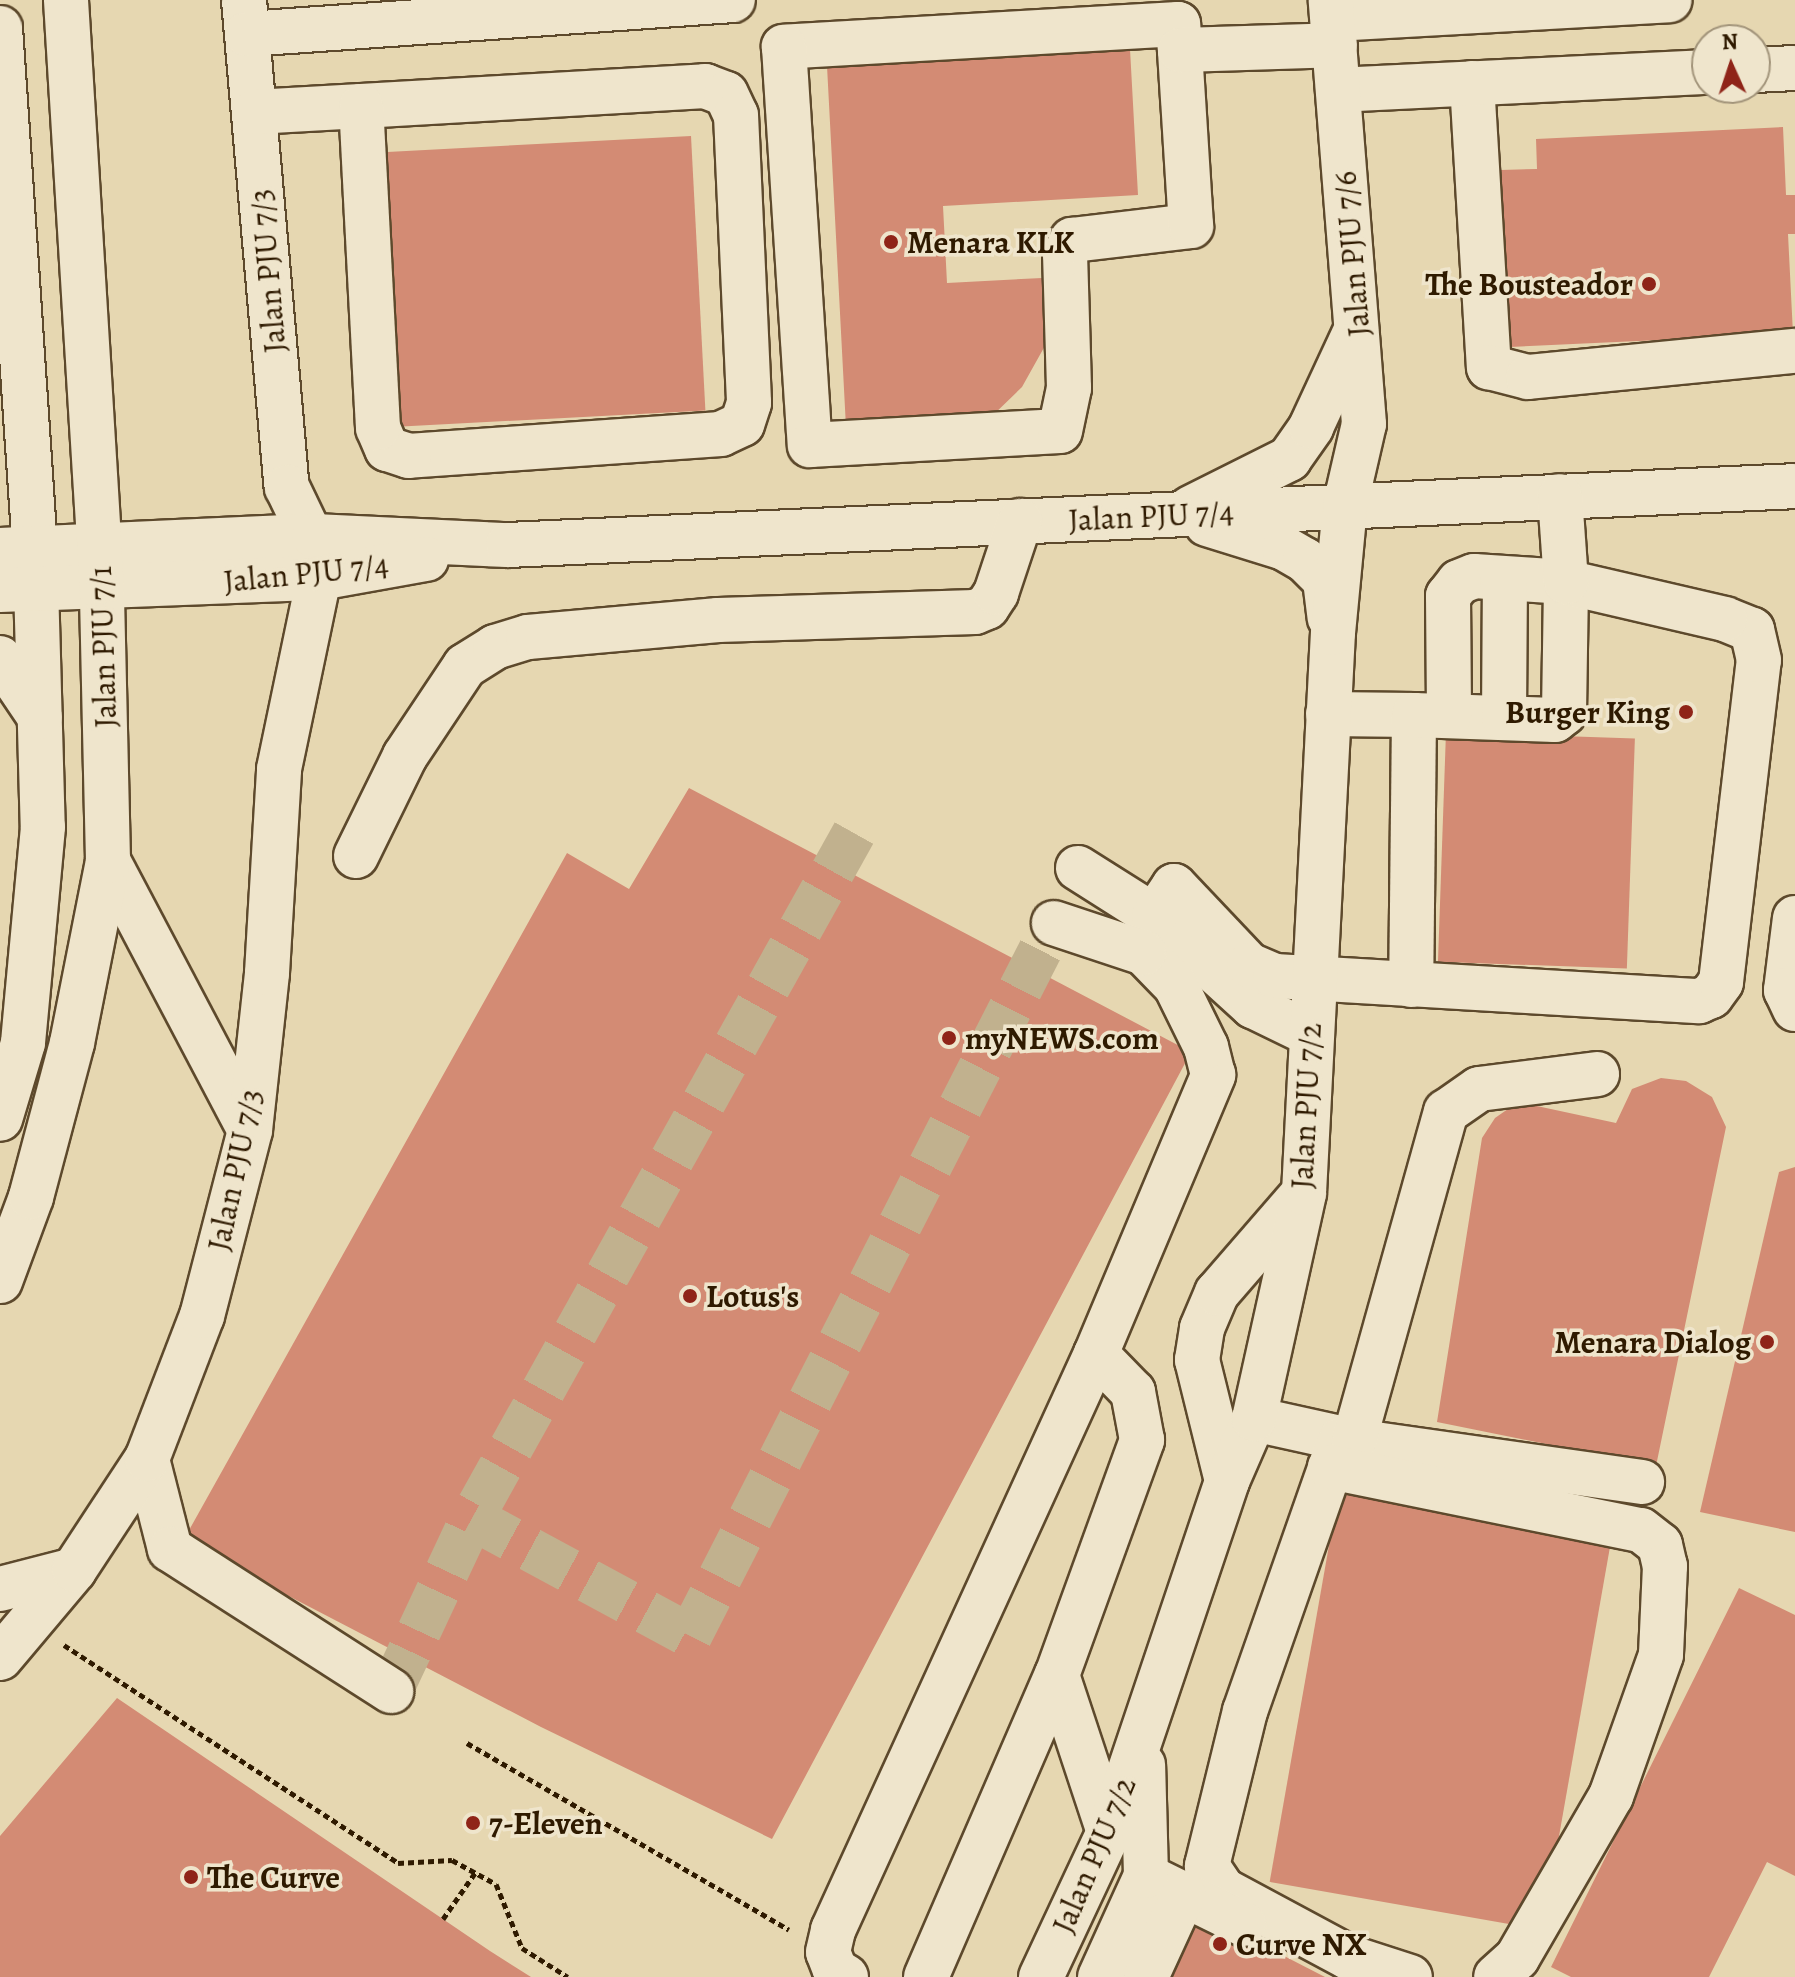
<!DOCTYPE html>
<html>
<head>
<meta charset="utf-8">
<style>
  body { margin:0 }
  #map { position:relative; width:1795px; height:1977px; overflow:hidden; background:#e6d7b1; font-family:Alegreya,serif }
  div>[style] { position:absolute }
  .building>* { inset:0; background:#d38b74; transform-origin:0 0 }
  .minor-tunnel>* { height:44px; margin-top:-22px; transform-origin:0; background:repeating-linear-gradient(90deg,#c1b18e 0 44px,transparent 0 66px) }
  .path>* { height:5px; margin-top:-2.5px; transform-origin:0; background:repeating-linear-gradient(90deg,#2f1a00 0 6px,transparent 0 10px) }
  .roads { filter:drop-shadow(2px 0 #5d492c) drop-shadow(-2px 0 #5d492c) drop-shadow(0 2px #5d492c) drop-shadow(0 -2px #5d492c) }
  .minor>* { height:44px; margin:-22px; padding:0 22px; transform-origin:22px; border-radius:22px; background:#efe5cc }
  .dots>* { width:22px; height:22px; translate:-50% -50%; box-sizing:border-box; border:4px solid #efe5cc; border-radius:50% }
  span { translate:-50% -50%; white-space:nowrap; text-align:center; line-height:1.15; -webkit-text-stroke:7px #efe5cc; paint-order:stroke }
  .poi-label { font-size:32px; color:#2f1a00; font-weight:700 }
  .left { translate:0 -50%; text-align:left }
  .right { translate:-100% -50%; text-align:right }
  .street-label { font-size:32px; color:#2f1a00 }
  .north { position:absolute; left:1691px; top:24px; width:80px; height:80px; box-sizing:border-box; background:#efe5cc; border:2px solid #a2947a; border-radius:50%; rotate:357deg; font-size:22px; font-weight:700; line-height:32px; text-align:center; color:#2f1a00 }
  .north::after { content:''; display:block; margin:auto; width:28px; height:36px; background:#8f2418; clip-path:polygon(50% 0,100% 100%,50% 72%,0 100%) }
</style>
</head>
<body>
<div id="map">
  <div class="building">
    <div style="clip-path:polygon(1130px 49px,1138px 195px,943px 206px,947px 283px,1042px 278px,1046px 344px,1022px 387px,989px 419px,846px 427px,827px 66px)"></div>
    <div style="clip-path:polygon(1783px 127px,1786px 195px,1795px 195px,1795px 234px,1788px 234px,1793px 334px,1510px 347px,1501px 170px,1537px 169px,1536px 139px)"></div>
    <div style="left:691px;top:136px;width:275px;height:304px;rotate:87deg"></div>
    <div style="left:1446px;top:732px;width:189px;height:230px;rotate:2deg"></div>
    <div style="clip-path:polygon(689px 788px,1191px 1052px,772px 1839px,541px 1727px,183px 1541px,567px 853px,629px 889px)"></div>
    <div style="clip-path:polygon(1661px 1078px,1686px 1081px,1712px 1097px,1726px 1127px,1656px 1466px,1437px 1422px,1482px 1138px,1495px 1118px,1518px 1102px,1616px 1123px,1632px 1089px)"></div>
    <div style="clip-path:polygon(1795px 1167px,1795px 1532px,1700px 1512px,1779px 1172px)"></div>
    <div style="left:1340px;top:1483px;width:277px;height:405px;rotate:10deg"></div>
    <div style="clip-path:polygon(1739px 1588px,1795px 1615px,1795px 1876px,1767px 1862px,1709px 1977px,1571px 1977px,1551px 1967px)"></div>
    <div style="clip-path:polygon(117px 1698px,490px 1951px,531px 1977px,0 1977px,0 1836px)"></div>
    <div style="clip-path:polygon(1195px 1910px,1325px 1977px,1165px 1977px)"></div>
  </div>
  <div class="minor-tunnel">
    <div style="left:854px;top:833px;width:784px;rotate:119.15deg"></div>
    <div style="left:472px;top:1518px;width:248px;rotate:28.4deg"></div>
    <div style="left:690px;top:1636px;width:801px;rotate:-62.95deg"></div>
    <div style="left:391px;top:1691px;width:191px;rotate:-64.9deg"></div>
  </div>
  <div class="path">
    <div style="left:64px;top:1645px;width:399px;rotate:33.1deg"></div>
    <div style="left:398px;top:1863px;width:54px;rotate:-3.2deg"></div>
    <div style="left:452px;top:1860px;width:50px;rotate:28.6deg"></div>
    <div style="left:496px;top:1884px;width:69px;rotate:67.9deg"></div>
    <div style="left:522px;top:1948px;width:54px;rotate:32.2deg"></div>
    <div style="left:467px;top:1743px;width:372px;rotate:30.1deg"></div>
    <div style="left:443px;top:1919px;width:56px;rotate:-55.2deg"></div>
  </div>
  <div class="roads">
    <div class="minor">
      <div style="left:244px;top:0;width:489px;rotate:85deg"></div>
      <div style="left:287px;top:487px;width:55px;rotate:64.4deg"></div>
      <div style="left:1333px;top:19px;width:337px;rotate:-3.2deg"></div>
      <div style="left:0;top:28px;width:522px;rotate:86.16deg"></div>
      <div style="left:35px;top:549px;width:278px;rotate:88.4deg"></div>
      <div style="left:43px;top:827px;width:217px;rotate:95.3deg"></div>
      <div style="left:23px;top:1043px;width:79px;rotate:106.8deg"></div>
      <div style="left:247px;top:34px;width:487px;rotate:-4deg"></div>
      <div style="left:1180px;top:50px;width:26px;rotate:-94deg"></div>
      <div style="left:1178px;top:24px;width:395px;rotate:176.7deg"></div>
      <div style="left:784px;top:47px;width:399px;rotate:86.3deg"></div>
      <div style="left:810px;top:445px;width:250px;rotate:-3.2deg"></div>
      <div style="left:1060px;top:431px;width:44px;rotate:-78.2deg"></div>
      <div style="left:1069px;top:388px;width:134px;rotate:-91.7deg"></div>
      <div style="left:1065px;top:254px;width:16px;rotate:-63deg"></div>
      <div style="left:1072px;top:240px;width:120px;rotate:-6.7deg"></div>
      <div style="left:1191px;top:226px;width:176px;rotate:-93.6deg"></div>
      <div style="left:1180px;top:50px;width:155px;rotate:-1.8deg"></div>
      <div style="left:1755px;top:70px;width:40px;rotate:-2.9deg"></div>
      <div style="left:1472px;top:83px;width:285px;rotate:86.6deg"></div>
      <div style="left:1489px;top:367px;width:40px;rotate:14.4deg"></div>
      <div style="left:1528px;top:377px;width:268px;rotate:-5.6deg"></div>
      <div style="left:1338px;top:90px;width:369px;rotate:-2.8deg"></div>
      <div style="left:254px;top:112px;width:107px;rotate:-3.2deg"></div>
      <div style="left:361px;top:106px;width:345px;rotate:-3.3deg"></div>
      <div style="left:705px;top:86px;width:22px;rotate:21deg"></div>
      <div style="left:726px;top:94px;width:23px;rotate:65deg"></div>
      <div style="left:736px;top:115px;width:288px;rotate:87.4deg"></div>
      <div style="left:749px;top:403px;width:22px;rotate:108deg"></div>
      <div style="left:742px;top:424px;width:23px;rotate:155deg"></div>
      <div style="left:721px;top:434px;width:313px;rotate:176deg"></div>
      <div style="left:409px;top:456px;width:23px;rotate:-162deg"></div>
      <div style="left:387px;top:449px;width:23px;rotate:-113deg"></div>
      <div style="left:378px;top:428px;width:322px;rotate:-93deg"></div>
      <div style="left:1191px;top:508px;width:110px;rotate:-26.6deg"></div>
      <div style="left:1289px;top:459px;width:39px;rotate:-55deg"></div>
      <div style="left:1311px;top:427px;width:107px;rotate:-65.1deg"></div>
      <div style="left:1207px;top:524px;width:81px;rotate:17.3deg"></div>
      <div style="left:1284px;top:548px;width:24px;rotate:30deg"></div>
      <div style="left:1305px;top:560px;width:28px;rotate:45deg"></div>
      <div style="left:1325px;top:580px;width:38px;rotate:83deg"></div>
      <div style="left:0;top:550px;width:314px;rotate:-2.6deg"></div>
      <div style="left:314px;top:536px;width:194px;rotate:2.7deg"></div>
      <div style="left:508px;top:545px;width:1288px;rotate:-2.62deg"></div>
      <div style="left:0;top:590px;width:319px;rotate:-2.2deg"></div>
      <div style="left:319px;top:578px;width:109px;rotate:-10.1deg"></div>
      <div style="left:0;top:658px;width:71px;rotate:55.9deg"></div>
      <div style="left:1328px;top:714px;width:86px;rotate:0.7deg"></div>
      <div style="left:1414px;top:715px;width:270px;rotate:90.6deg"></div>
      <div style="left:1414px;top:715px;width:141px;rotate:2deg"></div>
      <div style="left:1555px;top:720px;width:11px;rotate:-38deg"></div>
      <div style="left:1564px;top:713px;width:131px;rotate:-89.1deg"></div>
      <div style="left:1566px;top:582px;width:92px;rotate:-176.3deg"></div>
      <div style="left:1474px;top:576px;width:16px;rotate:158deg"></div>
      <div style="left:1459px;top:582px;width:18px;rotate:128deg"></div>
      <div style="left:1448px;top:596px;width:120px;rotate:89.5deg"></div>
      <div style="left:1504px;top:718px;width:139px;rotate:-89.6deg"></div>
      <div style="left:356px;top:856px;width:111px;rotate:-63.9deg"></div>
      <div style="left:405px;top:756px;width:108px;rotate:-56.3deg"></div>
      <div style="left:465px;top:666px;width:36px;rotate:-32deg"></div>
      <div style="left:495px;top:647px;width:34px;rotate:-17deg"></div>
      <div style="left:528px;top:637px;width:191px;rotate:-5.1deg"></div>
      <div style="left:718px;top:620px;width:257px;rotate:-1.8deg"></div>
      <div style="left:975px;top:612px;width:13px;rotate:-23deg"></div>
      <div style="left:987px;top:607px;width:17px;rotate:-57deg"></div>
      <div style="left:996px;top:593px;width:76px;rotate:-71.6deg"></div>
      <div style="left:108px;top:861px;width:304px;rotate:62.2deg"></div>
      <div style="left:1078px;top:868px;width:90px;rotate:32.3deg"></div>
      <div style="left:1154px;top:916px;width:134px;rotate:42.3deg"></div>
      <div style="left:1253px;top:1006px;width:64px;rotate:25.8deg"></div>
      <div style="left:1154px;top:916px;width:36px;rotate:-56deg"></div>
      <div style="left:1174px;top:886px;width:109px;rotate:46.5deg"></div>
      <div style="left:1249px;top:965px;width:28px;rotate:23deg"></div>
      <div style="left:1275px;top:976px;width:425px;rotate:3.4deg"></div>
      <div style="left:1699px;top:1001px;width:13px;rotate:-23deg"></div>
      <div style="left:1711px;top:996px;width:17px;rotate:-54deg"></div>
      <div style="left:1721px;top:982px;width:324px;rotate:-83.3deg"></div>
      <div style="left:1759px;top:660px;width:31px;rotate:-103deg"></div>
      <div style="left:1752px;top:630px;width:29px;rotate:-158deg"></div>
      <div style="left:1725px;top:619px;width:163px;rotate:-166.9deg"></div>
      <div style="left:1566px;top:582px;width:86px;rotate:-94deg"></div>
      <div style="left:1795px;top:918px;width:73px;rotate:97.1deg"></div>
      <div style="left:1786px;top:990px;width:21px;rotate:65deg"></div>
      <div style="left:0;top:1281px;width:90px;rotate:-69.7deg"></div>
      <div style="left:31px;top:1197px;width:159px;rotate:-75.1deg"></div>
      <div style="left:72px;top:1043px;width:186px;rotate:-78.8deg"></div>
      <div style="left:108px;top:861px;width:272px;rotate:-91.3deg"></div>
      <div style="left:102px;top:589px;width:590px;rotate:-93.5deg"></div>
      <div style="left:1254px;top:1419px;width:102px;rotate:12.4deg"></div>
      <div style="left:1354px;top:1441px;width:291px;rotate:8.1deg"></div>
      <div style="left:1340px;top:1440px;width:287px;rotate:109.3deg"></div>
      <div style="left:1245px;top:1711px;width:160px;rotate:103.8deg"></div>
      <div style="left:1207px;top:1866px;width:29px;rotate:56deg"></div>
      <div style="left:1223px;top:1890px;width:142px;rotate:28.2deg"></div>
      <div style="left:1348px;top:1957px;width:65px;rotate:17.9deg"></div>
      <div style="left:1354px;top:1441px;width:342px;rotate:-74.4deg"></div>
      <div style="left:1446px;top:1112px;width:40px;rotate:-34.9deg"></div>
      <div style="left:1479px;top:1089px;width:119px;rotate:-7.2deg"></div>
      <div style="left:147px;top:1459px;width:93px;rotate:75.7deg"></div>
      <div style="left:170px;top:1549px;width:263px;rotate:32.7deg"></div>
      <div style="left:1330px;top:1467px;width:317px;rotate:11.5deg"></div>
      <div style="left:1641px;top:1530px;width:24px;rotate:38deg"></div>
      <div style="left:1660px;top:1545px;width:22px;rotate:77deg"></div>
      <div style="left:1665px;top:1566px;width:89px;rotate:92.6deg"></div>
      <div style="left:1661px;top:1655px;width:150px;rotate:109.5deg"></div>
      <div style="left:1611px;top:1796px;width:187px;rotate:120.1deg"></div>
      <div style="left:1517px;top:1958px;width:28px;rotate:138deg"></div>
      <div style="left:1227px;top:1481px;width:125px;rotate:-103.9deg"></div>
      <div style="left:1197px;top:1360px;width:32px;rotate:-81deg"></div>
      <div style="left:1202px;top:1328px;width:38px;rotate:-67deg"></div>
      <div style="left:1217px;top:1293px;width:130px;rotate:-49.1deg"></div>
      <div style="left:0;top:1589px;width:76px;rotate:-14.4deg"></div>
      <div style="left:0;top:1658px;width:115px;rotate:-49.9deg"></div>
      <div style="left:74px;top:1570px;width:133px;rotate:-56.7deg"></div>
      <div style="left:147px;top:1459px;width:153px;rotate:-69deg"></div>
      <div style="left:202px;top:1316px;width:192px;rotate:-75.5deg"></div>
      <div style="left:250px;top:1130px;width:158px;rotate:-83.8deg"></div>
      <div style="left:267px;top:973px;width:204px;rotate:-86.6deg"></div>
      <div style="left:279px;top:769px;width:195px;rotate:-78.2deg"></div>
      <div style="left:1057px;top:1675px;width:165px;rotate:71.7deg"></div>
      <div style="left:1146px;top:1876px;width:109px;rotate:26.1deg"></div>
      <div style="left:846px;top:1977px;width:13px;rotate:-148deg"></div>
      <div style="left:835px;top:1970px;width:19px;rotate:-111deg"></div>
      <div style="left:828px;top:1952px;width:23px;rotate:-77deg"></div>
      <div style="left:833px;top:1930px;width:633px;rotate:-65.46deg"></div>
      <div style="left:926px;top:1977px;width:329px;rotate:-66.6deg"></div>
      <div style="left:1057px;top:1675px;width:250px;rotate:-70.1deg"></div>
      <div style="left:1142px;top:1440px;width:49px;rotate:-100.6deg"></div>
      <div style="left:1133px;top:1392px;width:53px;rotate:-134.2deg"></div>
      <div style="left:1096px;top:1354px;width:303px;rotate:-67.2deg"></div>
      <div style="left:1213px;top:1075px;width:29px;rotate:-104deg"></div>
      <div style="left:1206px;top:1047px;width:68px;rotate:-116.2deg"></div>
      <div style="left:1176px;top:986px;width:46px;rotate:-134.1deg"></div>
      <div style="left:1144px;top:953px;width:95px;rotate:-161.6deg"></div>
      <div style="left:1041px;top:1977px;width:160px;rotate:-64.9deg"></div>
      <div style="left:1109px;top:1832px;width:370px;rotate:-71.4deg"></div>
      <div style="left:1227px;top:1481px;width:68px;rotate:-66.5deg"></div>
      <div style="left:1254px;top:1419px;width:231px;rotate:-77.5deg"></div>
      <div style="left:1304px;top:1193px;width:561px;rotate:-87.04deg"></div>
      <div style="left:1333px;top:633px;width:128px;rotate:-84.6deg"></div>
      <div style="left:1345px;top:506px;width:84px;rotate:-77deg"></div>
      <div style="left:1364px;top:424px;width:425px;rotate:-94.5deg"></div>
      <div style="left:1100px;top:1977px;width:111px;rotate:-65.5deg"></div>
      <div style="left:1146px;top:1876px;width:111px;rotate:-91.5deg"></div>
      <div style="left:1146px;top:1977px;width:91px;rotate:-65.4deg"></div>
    </div>
  </div>
  <div class="dots">
    <div style="left:891px;top:242px;background:#8f2418"></div>
    <div style="left:1649px;top:284px;background:#8f2418"></div>
    <div style="left:1686px;top:712px;background:#8f2418"></div>
    <div style="left:949px;top:1038px;background:#8f2418"></div>
    <div style="left:690px;top:1296px;background:#8f2418"></div>
    <div style="left:1767px;top:1342px;background:#8f2418"></div>
    <div style="left:473px;top:1823px;background:#8f2418"></div>
    <div style="left:191px;top:1877px;background:#8f2418"></div>
    <div style="left:1220px;top:1944px;background:#8f2418"></div>
  </div>
  <div class="poi-label">
    <span class="left" style="left:907px;top:242px">Menara KLK</span>
    <span class="right" style="left:1633px;top:284px">The Bousteador</span>
    <span class="right" style="left:1670px;top:712px">Burger King</span>
    <span class="left" style="left:965px;top:1038px">myNEWS.com</span>
    <span class="left" style="left:706px;top:1296px">Lotus's</span>
    <span class="right" style="left:1751px;top:1342px">Menara Dialog</span>
    <span class="left" style="left:489px;top:1823px">7-Eleven</span>
    <span class="left" style="left:207px;top:1877px">The Curve</span>
    <span class="left" style="left:1236px;top:1944px">Curve NX</span>
  </div>
  <div class="street-label">
    <span style="left:1352px;top:254px;rotate:-95deg">Jalan PJU 7/6</span>
    <span style="left:268px;top:271px;rotate:-95deg">Jalan PJU 7/3</span>
    <span style="left:1151px;top:516px;rotate:-3deg">Jalan PJU 7/4</span>
    <span style="left:306px;top:573px;rotate:-6deg">Jalan PJU 7/4</span>
    <span style="left:103px;top:647px;rotate:-92deg">Jalan PJU 7/1</span>
    <span style="left:1306px;top:1106px;rotate:-87deg">Jalan PJU 7/2</span>
    <span style="left:235px;top:1170px;rotate:-78deg">Jalan PJU 7/3</span>
    <span style="left:1094px;top:1855px;rotate:-67deg">Jalan PJU 7/2</span>
  </div>
  <div class="north">N</div>
</div>
</body>
</html>
